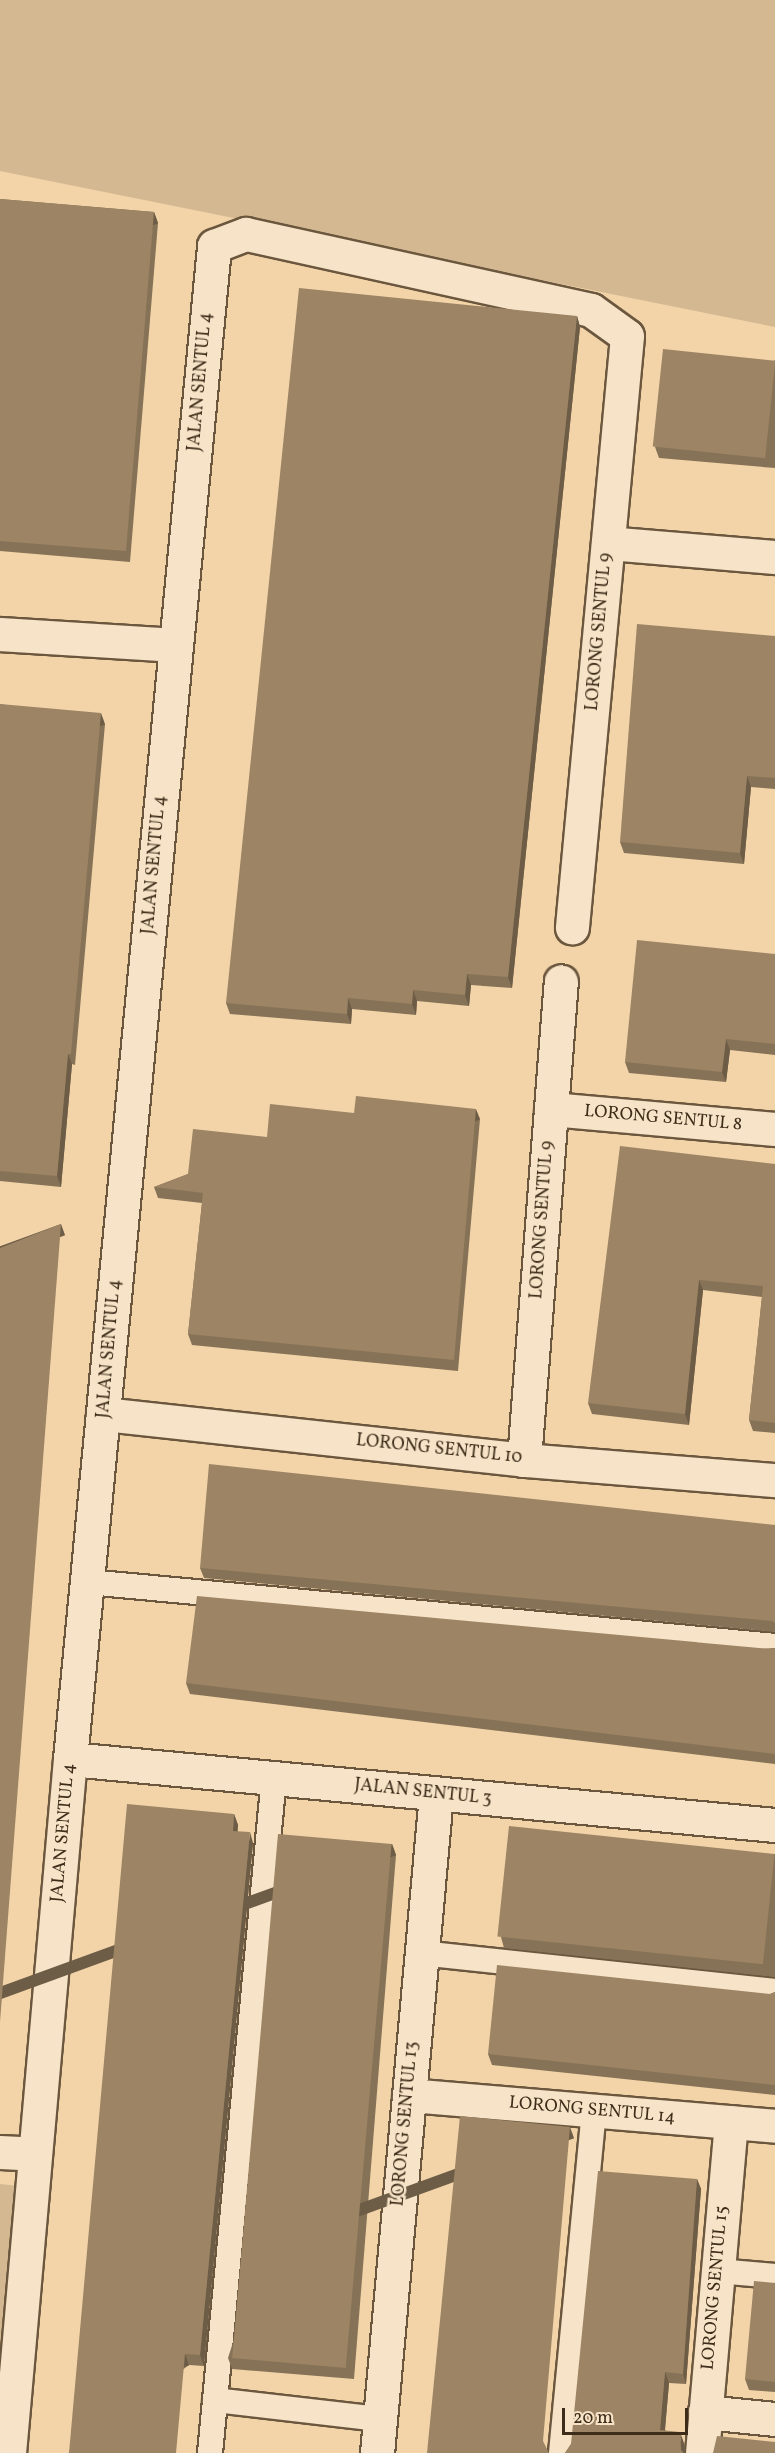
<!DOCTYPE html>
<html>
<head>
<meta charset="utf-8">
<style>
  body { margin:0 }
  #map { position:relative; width:775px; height:2453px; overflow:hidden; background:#f3d4a9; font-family:Vollkorn,serif }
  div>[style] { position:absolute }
  .green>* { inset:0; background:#d4b891 }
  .roads { filter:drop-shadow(2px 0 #6b573e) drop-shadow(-2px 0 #6b573e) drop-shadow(0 2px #6b573e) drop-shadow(0 -2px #6b573e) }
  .lane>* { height:24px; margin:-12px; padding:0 12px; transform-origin:12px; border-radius:12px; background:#f7e3c7 }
  .street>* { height:33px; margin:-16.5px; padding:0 16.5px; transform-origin:16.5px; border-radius:16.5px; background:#f7e3c7 }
  .wall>* { inset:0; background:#867256 }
  .shaded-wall>* { inset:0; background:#6d5c46; transform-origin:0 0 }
  .building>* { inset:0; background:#9c8464; transform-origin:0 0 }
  span { translate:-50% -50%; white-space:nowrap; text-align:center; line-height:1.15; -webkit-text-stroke:5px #f7e3c7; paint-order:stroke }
  .street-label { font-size:18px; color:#3e2d1a }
  .scale { position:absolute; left:562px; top:2408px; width:126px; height:27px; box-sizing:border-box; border:3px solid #3e2d1a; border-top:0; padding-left:8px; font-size:18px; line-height:21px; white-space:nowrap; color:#3e2d1a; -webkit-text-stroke:4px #f7e3c7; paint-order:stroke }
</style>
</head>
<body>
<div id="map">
  <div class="green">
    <div style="clip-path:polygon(0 0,775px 0,775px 327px,0 171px)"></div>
    <div style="clip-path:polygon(0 2184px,19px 2186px,0 2371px)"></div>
  </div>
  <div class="roads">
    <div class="lane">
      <div style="left:88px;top:1582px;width:690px;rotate:5.32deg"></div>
      <div style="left:421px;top:1953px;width:356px;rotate:6.1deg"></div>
      <div style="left:718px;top:2271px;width:57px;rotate:5deg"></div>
      <div style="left:215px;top:2400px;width:166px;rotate:6.6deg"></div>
      <div style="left:210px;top:2453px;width:679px;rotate:-84.59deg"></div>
      <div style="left:561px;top:2453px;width:344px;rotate:-84.5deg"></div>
    </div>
    <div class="street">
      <div style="left:608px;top:543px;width:168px;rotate:4.8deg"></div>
      <div style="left:0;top:634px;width:176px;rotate:3.6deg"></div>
      <div style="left:551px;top:1109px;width:225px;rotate:5.1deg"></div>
      <div style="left:103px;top:1414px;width:424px;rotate:6.2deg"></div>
      <div style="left:524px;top:1460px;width:252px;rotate:4.6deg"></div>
      <div style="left:524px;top:1460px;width:480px;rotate:-85.6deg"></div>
      <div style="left:70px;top:1759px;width:708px;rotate:5.35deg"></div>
      <div style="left:409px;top:2095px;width:367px;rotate:4.8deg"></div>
      <div style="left:0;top:2152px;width:35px;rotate:3deg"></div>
      <div style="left:705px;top:2412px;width:70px;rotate:5.7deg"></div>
      <div style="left:9px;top:2453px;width:697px;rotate:-84.98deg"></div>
      <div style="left:70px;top:1759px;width:1520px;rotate:-84.56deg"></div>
      <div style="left:214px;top:246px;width:34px;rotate:-21deg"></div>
      <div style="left:246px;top:234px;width:353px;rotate:12.4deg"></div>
      <div style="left:591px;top:310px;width:44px;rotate:35.8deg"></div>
      <div style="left:627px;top:336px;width:594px;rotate:95.32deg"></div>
      <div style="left:377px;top:2453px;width:662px;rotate:-84.88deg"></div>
      <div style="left:702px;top:2453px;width:332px;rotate:-85deg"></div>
    </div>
  </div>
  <div class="wall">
    <div style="clip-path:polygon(0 199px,154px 212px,158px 223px,130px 562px,0 551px)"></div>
    <div style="clip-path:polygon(577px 316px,580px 327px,512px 988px,471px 985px,469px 1006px,417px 1001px,416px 1015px,352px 1009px,351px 1024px,230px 1014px,226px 1003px)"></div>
    <div style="clip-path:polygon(775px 360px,775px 468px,659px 458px,655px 447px)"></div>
    <div style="clip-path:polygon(775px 636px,775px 789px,751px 787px,744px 864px,624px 853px,620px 842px)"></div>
    <div style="clip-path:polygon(0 704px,105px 724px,75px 1065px,72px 1064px,61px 1187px,0 1181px)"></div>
    <div style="clip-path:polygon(775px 954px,775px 1055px,730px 1050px,726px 1082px,629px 1073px,625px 1062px)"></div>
    <div style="clip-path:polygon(354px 1113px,480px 1119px,458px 1371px,192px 1345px,188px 1334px,202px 1203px,158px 1198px,154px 1187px,188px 1174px,267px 1137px)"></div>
    <div style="clip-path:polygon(775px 1164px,775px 1433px,753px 1431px,749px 1420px,762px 1297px,703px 1290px,689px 1425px,592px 1414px,588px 1403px)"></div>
    <div style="clip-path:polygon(775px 1525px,775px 1632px,204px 1578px,200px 1568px)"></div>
    <div style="clip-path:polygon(775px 1648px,775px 1764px,190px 1694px,186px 1683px)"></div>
    <div style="clip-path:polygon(234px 1814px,238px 1825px,237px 1831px,253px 1843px,204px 2366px,189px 2365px,69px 2453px)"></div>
    <div style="clip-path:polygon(392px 1844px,396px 1855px,354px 2379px,232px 2369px,228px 2358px)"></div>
    <div style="clip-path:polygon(775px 1854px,775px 1977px,504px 1948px,501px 1937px)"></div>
    <div style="clip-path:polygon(775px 1992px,775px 2095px,492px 2065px,488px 2054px,770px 1994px)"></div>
    <div style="clip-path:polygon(697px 2179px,701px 2189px,686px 2384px,669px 2383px,665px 2430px,684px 2443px,685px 2453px,565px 2453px,571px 2444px)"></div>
    <div style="clip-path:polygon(775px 2283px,775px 2392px,749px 2390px,745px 2379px)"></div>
  </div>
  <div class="shaded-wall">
    <div style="left:154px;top:212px;width:12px;height:340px;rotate:70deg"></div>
    <div style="clip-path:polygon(577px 316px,580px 327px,512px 988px,508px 977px)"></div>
    <div style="left:101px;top:713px;width:12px;height:342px;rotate:70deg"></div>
    <div style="clip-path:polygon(747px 776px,751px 787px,744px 864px,740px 853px)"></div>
    <div style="clip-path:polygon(467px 974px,471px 985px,469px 1006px,465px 995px)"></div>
    <div style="clip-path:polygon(413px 990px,417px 1001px,416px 1015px,412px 1004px)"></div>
    <div style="clip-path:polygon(348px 998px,352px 1009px,351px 1024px,347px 1014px)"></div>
    <div style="clip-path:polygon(726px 1039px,730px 1050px,726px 1082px,722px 1072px)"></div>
    <div style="clip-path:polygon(68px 1054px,72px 1064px,61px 1187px,57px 1176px)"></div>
    <div style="left:476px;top:1109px;width:11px;height:252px;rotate:68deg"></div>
    <div style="left:61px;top:1224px;width:12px;height:800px;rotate:70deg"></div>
    <div style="clip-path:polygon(699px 1280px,703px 1290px,689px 1425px,685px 1414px)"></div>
    <div style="clip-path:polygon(234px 1814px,238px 1825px,237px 1842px,233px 1831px)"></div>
    <div style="clip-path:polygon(250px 1832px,253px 1843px,204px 2366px,200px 2355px)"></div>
    <div style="left:392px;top:1844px;width:12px;height:526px;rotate:70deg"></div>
    <div style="left:570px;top:2127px;width:12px;height:315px;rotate:70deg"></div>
    <div style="clip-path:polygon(697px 2179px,701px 2189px,686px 2384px,683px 2374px)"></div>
    <div style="left:185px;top:2354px;width:12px;height:99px;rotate:70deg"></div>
    <div style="clip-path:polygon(665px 2372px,669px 2383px,664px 2440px,660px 2430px)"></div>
    <div style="clip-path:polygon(680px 2432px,684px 2443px,685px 2453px,682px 2453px,681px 2450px)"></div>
  </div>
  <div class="building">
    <div style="clip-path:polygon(0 199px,154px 212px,126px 551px,0 541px)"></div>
    <div style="clip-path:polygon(299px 288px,577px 316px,508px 977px,467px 974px,465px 995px,413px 990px,412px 1004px,348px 998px,347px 1014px,226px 1003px)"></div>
    <div style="left:663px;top:349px;width:113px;height:98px;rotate:6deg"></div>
    <div style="clip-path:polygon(637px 624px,775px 636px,775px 778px,747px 776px,740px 853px,620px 842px)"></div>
    <div style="clip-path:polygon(0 704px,101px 713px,71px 1054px,68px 1054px,57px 1176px,0 1171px)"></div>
    <div style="clip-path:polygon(637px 940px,775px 954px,775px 1044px,726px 1039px,722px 1072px,625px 1062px)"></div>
    <div style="clip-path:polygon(356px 1096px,476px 1109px,454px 1360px,188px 1334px,203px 1193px,154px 1187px,188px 1174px,193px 1129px,267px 1137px,270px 1104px,354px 1113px)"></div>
    <div style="clip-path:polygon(620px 1146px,775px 1164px,775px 1423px,749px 1420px,763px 1286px,699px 1280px,685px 1414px,588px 1403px)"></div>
    <div style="clip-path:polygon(61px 1224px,0 2022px,0 1248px)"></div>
    <div style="clip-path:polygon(209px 1464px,775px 1525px,775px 1623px,772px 1621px,200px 1568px)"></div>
    <div style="clip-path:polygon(197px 1596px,770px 1649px,775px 1648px,775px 1754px,186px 1683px)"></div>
    <div style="clip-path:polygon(127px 1804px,234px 1814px,233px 1831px,250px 1832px,200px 2355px,185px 2354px,176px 2453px,69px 2453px)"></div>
    <div style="left:509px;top:1826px;width:267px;height:111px;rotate:6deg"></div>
    <div style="left:278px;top:1834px;width:114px;height:526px;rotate:5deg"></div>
    <div style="clip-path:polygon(497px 1965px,770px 1994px,775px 1992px,775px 2085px,488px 2054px)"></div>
    <div style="clip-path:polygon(460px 2116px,570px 2127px,543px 2441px,549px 2453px,427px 2453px)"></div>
    <div style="clip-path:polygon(598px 2171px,697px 2179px,683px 2374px,665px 2372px,660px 2430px,680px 2432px,681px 2450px,684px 2453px,565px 2453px,571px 2444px)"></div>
    <div style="clip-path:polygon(754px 2281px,775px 2283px,775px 2382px,745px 2379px)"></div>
    <div style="clip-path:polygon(717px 2436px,775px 2442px,775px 2453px,713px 2453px)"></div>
  </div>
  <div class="street-label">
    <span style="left:201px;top:382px;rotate:-85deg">JALAN SENTUL 4</span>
    <span style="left:600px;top:632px;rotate:-85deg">LORONG SENTUL 9</span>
    <span style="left:155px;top:865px;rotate:-85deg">JALAN SENTUL 4</span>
    <span style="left:663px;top:1119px;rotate:5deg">LORONG SENTUL 8</span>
    <span style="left:543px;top:1220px;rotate:-86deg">LORONG SENTUL 9</span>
    <span style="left:110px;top:1349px;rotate:-85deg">JALAN SENTUL 4</span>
    <span style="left:439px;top:1450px;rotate:6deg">LORONG SENTUL 10</span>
    <span style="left:423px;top:1793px;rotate:6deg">JALAN SENTUL 3</span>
    <span style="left:64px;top:1833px;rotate:-85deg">JALAN SENTUL 4</span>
    <span style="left:592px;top:2111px;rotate:5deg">LORONG SENTUL 14</span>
    <span style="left:406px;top:2124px;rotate:-85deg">LORONG SENTUL 13</span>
    <span style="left:716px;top:2288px;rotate:-85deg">LORONG SENTUL 15</span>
  </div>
  <div class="scale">20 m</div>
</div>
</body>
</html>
